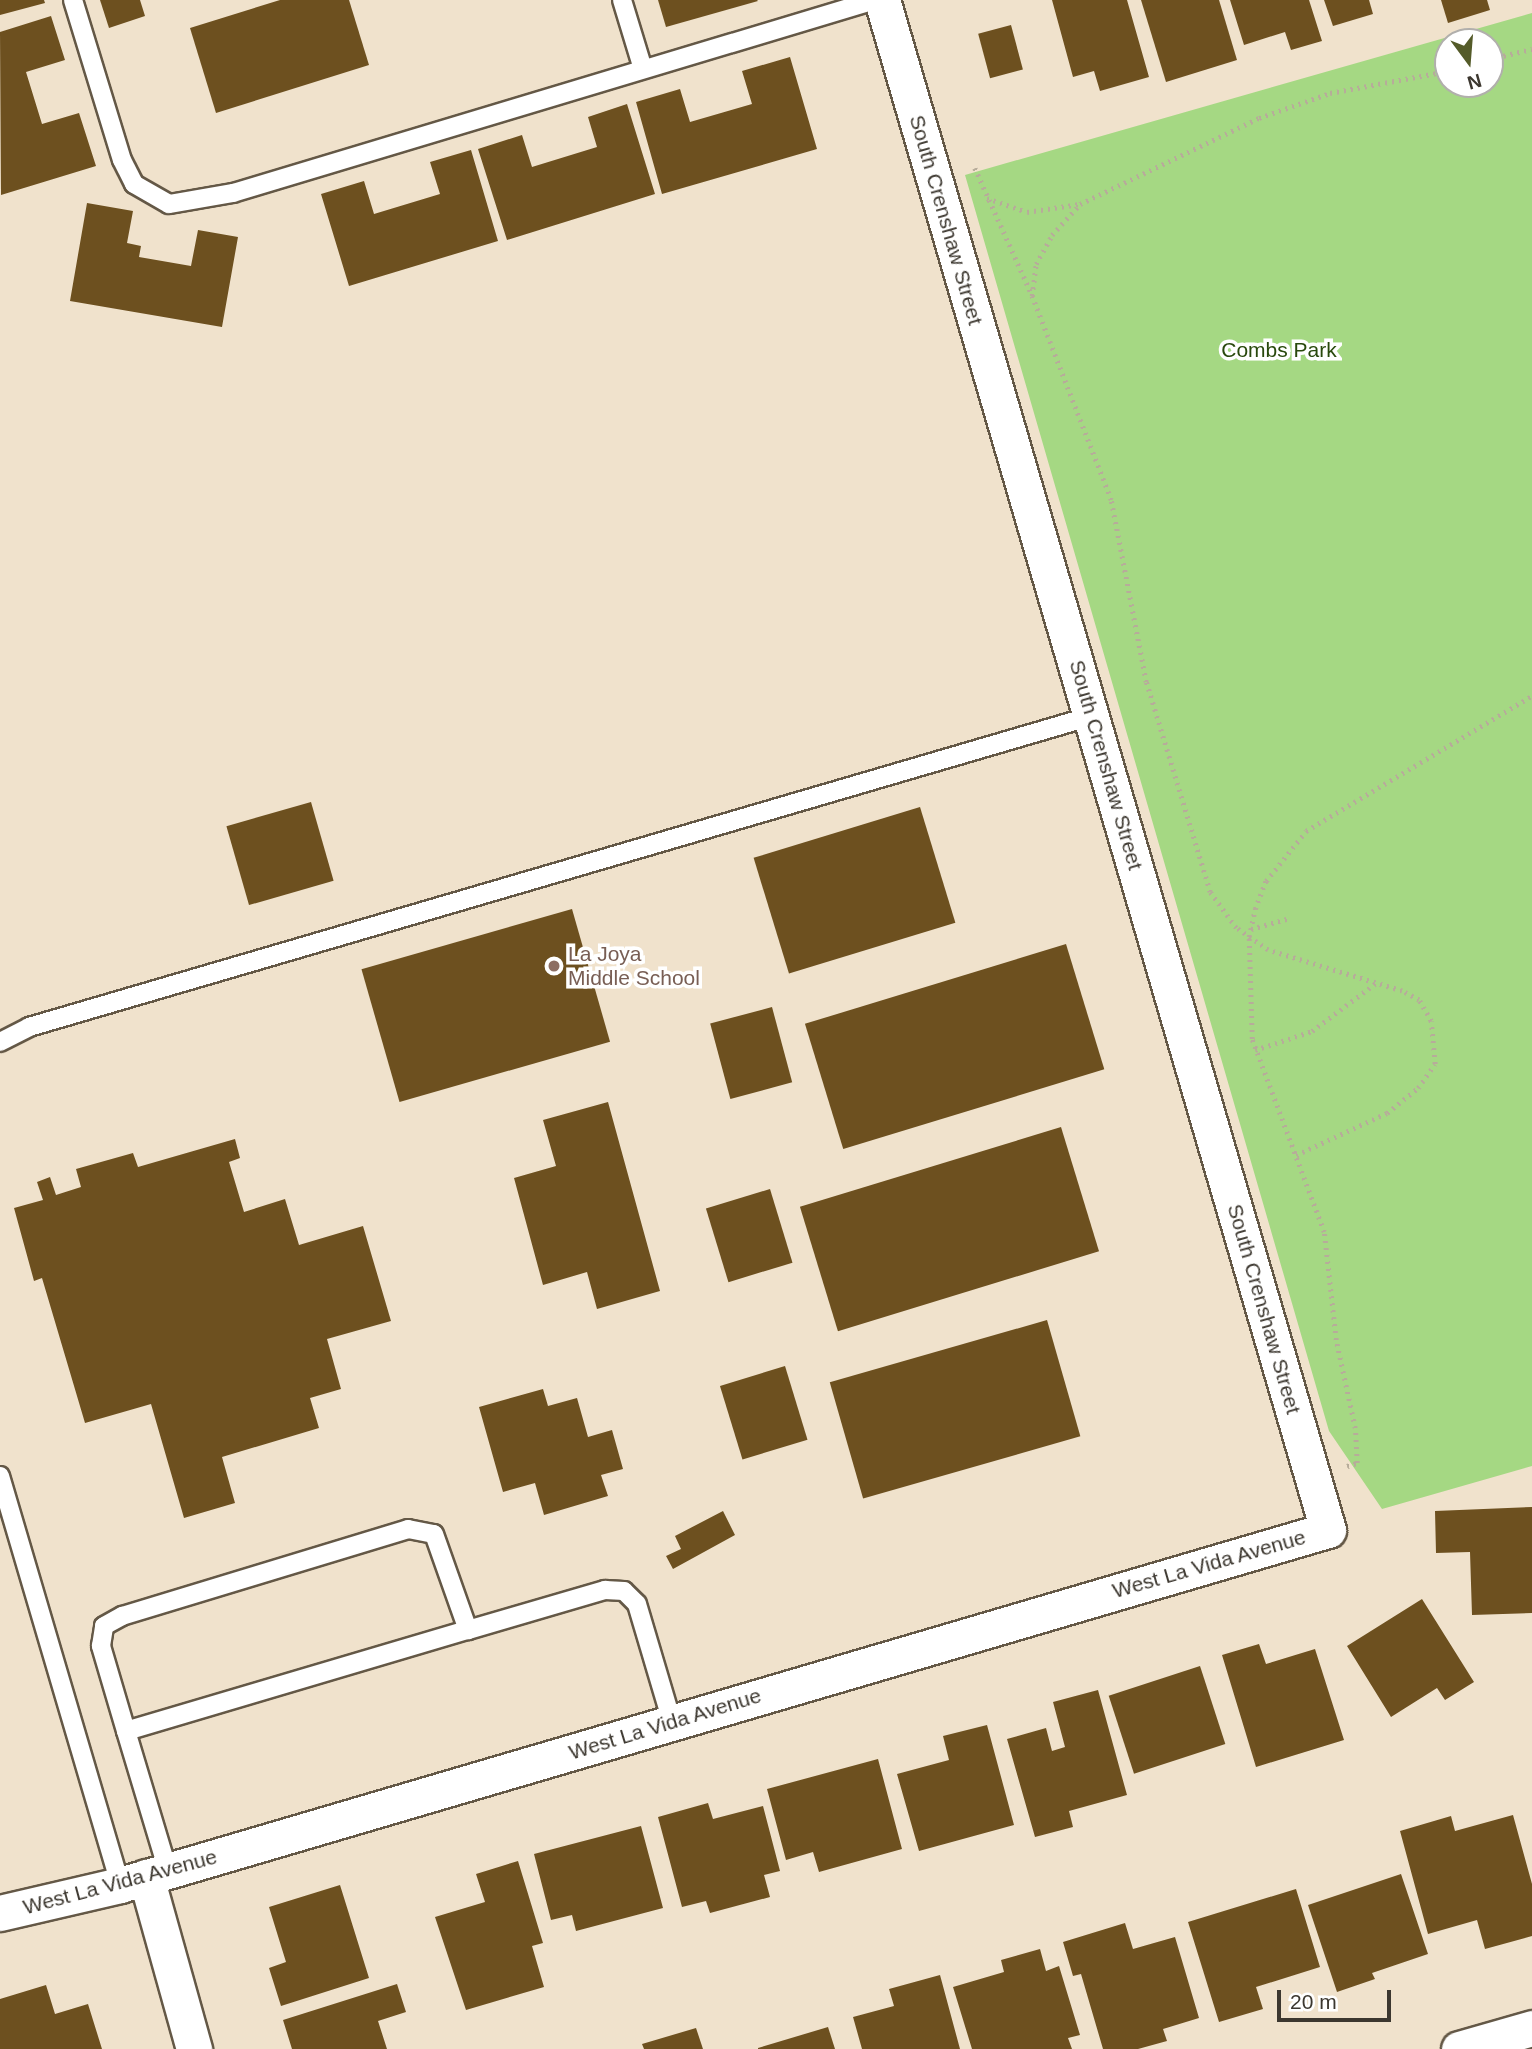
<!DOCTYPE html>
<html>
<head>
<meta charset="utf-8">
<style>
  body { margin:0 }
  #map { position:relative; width:1532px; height:2049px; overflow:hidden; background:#f0e2cc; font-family:Helvetica,sans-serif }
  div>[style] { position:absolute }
  .green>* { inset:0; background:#a5d883 }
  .building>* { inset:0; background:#6d501f; transform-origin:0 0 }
  .path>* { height:4.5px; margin-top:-2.25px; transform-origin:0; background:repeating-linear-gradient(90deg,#b7ac9a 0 2px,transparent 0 7px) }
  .roads { filter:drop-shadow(2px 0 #645846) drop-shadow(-2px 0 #645846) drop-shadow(0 2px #645846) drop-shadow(0 -2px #645846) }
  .lane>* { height:18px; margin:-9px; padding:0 9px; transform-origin:9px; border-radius:9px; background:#fff }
  .street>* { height:35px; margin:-17.5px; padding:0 17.5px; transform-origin:17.5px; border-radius:17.5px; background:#fff }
  .dots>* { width:19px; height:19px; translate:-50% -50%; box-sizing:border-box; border:4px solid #fff; border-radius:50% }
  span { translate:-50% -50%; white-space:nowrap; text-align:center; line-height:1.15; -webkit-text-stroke:7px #fff; paint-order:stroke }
  .street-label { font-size:21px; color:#3c372f }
  .park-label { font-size:21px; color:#29490d }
  .education-label { font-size:21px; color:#785e54 }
  .left { translate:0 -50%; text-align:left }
  .north { position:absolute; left:1434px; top:28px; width:70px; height:70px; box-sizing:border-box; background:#fff; border:2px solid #b1afac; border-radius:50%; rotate:164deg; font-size:19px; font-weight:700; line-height:28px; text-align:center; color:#3c372f }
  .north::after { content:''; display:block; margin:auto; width:24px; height:32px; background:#545b29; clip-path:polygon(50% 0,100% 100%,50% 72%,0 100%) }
  .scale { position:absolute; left:1277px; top:1990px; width:114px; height:32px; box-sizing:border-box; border:4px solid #3c372f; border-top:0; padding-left:9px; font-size:21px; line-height:24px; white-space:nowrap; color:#3c372f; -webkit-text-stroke:5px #fff; paint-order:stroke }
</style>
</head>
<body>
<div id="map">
  <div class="green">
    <div style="clip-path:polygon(evenodd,1532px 13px,1532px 1466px,1382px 1509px,1329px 1431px,965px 175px,1532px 13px,1490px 42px,1490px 84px,1448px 84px,1448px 42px,1490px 42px)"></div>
  </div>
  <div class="building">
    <div style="clip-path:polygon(0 0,44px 0,45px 3px,0 15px)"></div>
    <div style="clip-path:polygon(100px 0,140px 0,145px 16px,109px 28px)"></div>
    <div style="clip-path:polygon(280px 0,349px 0,369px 65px,216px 113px,190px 28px)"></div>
    <div style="clip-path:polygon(658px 0,757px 0,758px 1px,666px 27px)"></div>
    <div style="clip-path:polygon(1052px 0,1127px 0,1149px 77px,1100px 91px,1094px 71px,1073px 77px)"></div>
    <div style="clip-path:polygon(1141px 0,1219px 0,1237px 60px,1166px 82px)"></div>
    <div style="clip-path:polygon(1230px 0,1309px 0,1322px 41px,1291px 50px,1285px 32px,1244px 45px)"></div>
    <div style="clip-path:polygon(1324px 0,1369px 0,1373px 14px,1333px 26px)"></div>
    <div style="clip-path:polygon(1441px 0,1487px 0,1490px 10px,1448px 23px)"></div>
    <div style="clip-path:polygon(51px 16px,65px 60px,26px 72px,42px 124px,79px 113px,96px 166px,1px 195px,0 32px)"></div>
    <div style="left:1011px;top:25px;width:46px;height:34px;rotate:75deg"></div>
    <div style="clip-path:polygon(790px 57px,817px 149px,662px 194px,636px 102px,680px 89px,690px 122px,752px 104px,742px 71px)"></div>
    <div style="clip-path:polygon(627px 104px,655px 194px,507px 240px,478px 149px,522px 135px,532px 167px,597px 147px,588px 117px)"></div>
    <div style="clip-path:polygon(471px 150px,498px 241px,349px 286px,321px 194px,364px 181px,374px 214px,440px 194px,430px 162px)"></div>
    <div style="clip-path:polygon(87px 203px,133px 211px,127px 243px,141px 246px,139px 257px,191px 266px,198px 230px,238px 237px,222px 327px,70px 301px)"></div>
    <div style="left:311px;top:802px;width:82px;height:88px;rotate:74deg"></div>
    <div style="left:920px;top:807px;width:121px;height:174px;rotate:73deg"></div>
    <div style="left:572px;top:909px;width:138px;height:219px;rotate:74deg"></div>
    <div style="left:1066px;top:944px;width:131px;height:273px;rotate:73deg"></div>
    <div style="left:772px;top:1007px;width:78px;height:64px;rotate:75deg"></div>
    <div style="clip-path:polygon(608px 1102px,660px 1291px,597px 1309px,587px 1272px,543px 1285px,514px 1178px,556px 1166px,543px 1120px)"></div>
    <div style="left:1061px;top:1127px;width:130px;height:273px;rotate:73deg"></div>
    <div style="clip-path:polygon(235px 1139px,240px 1158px,229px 1162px,244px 1212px,285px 1199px,299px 1245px,363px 1226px,391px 1321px,327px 1339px,341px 1389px,310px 1398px,319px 1428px,222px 1457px,235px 1503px,184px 1518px,151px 1404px,85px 1423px,42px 1278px,34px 1281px,14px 1208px,43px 1200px,37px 1182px,50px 1177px,56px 1195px,81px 1187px,76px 1169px,133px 1153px,138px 1167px)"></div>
    <div style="left:770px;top:1189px;width:77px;height:67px;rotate:73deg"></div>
    <div style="left:1047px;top:1320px;width:121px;height:226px;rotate:74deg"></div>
    <div style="left:785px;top:1366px;width:77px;height:68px;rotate:73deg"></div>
    <div style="clip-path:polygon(543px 1389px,548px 1406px,577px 1398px,588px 1437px,612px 1430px,623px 1469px,601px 1475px,608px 1496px,544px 1515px,535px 1483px,503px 1492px,479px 1407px)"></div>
    <div style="clip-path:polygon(1532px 1507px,1532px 1613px,1472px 1615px,1470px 1552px,1436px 1553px,1435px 1511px)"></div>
    <div style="clip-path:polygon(723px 1511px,735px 1535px,673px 1569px,666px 1556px,681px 1549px,675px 1536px)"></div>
    <div style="clip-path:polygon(1422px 1599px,1474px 1682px,1445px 1700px,1437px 1688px,1391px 1717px,1347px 1646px)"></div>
    <div style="clip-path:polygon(1259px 1644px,1266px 1664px,1315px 1649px,1344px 1740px,1256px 1767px,1222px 1655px)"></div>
    <div style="left:1200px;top:1666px;width:82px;height:96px;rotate:72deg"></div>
    <div style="clip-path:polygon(1098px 1690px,1127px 1795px,1069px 1811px,1073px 1827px,1035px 1837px,1007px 1739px,1046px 1728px,1052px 1751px,1065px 1747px,1053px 1702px)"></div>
    <div style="clip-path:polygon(987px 1725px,1014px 1825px,919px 1851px,897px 1774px,949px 1760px,943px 1736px)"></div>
    <div style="clip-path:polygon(878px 1759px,902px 1849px,819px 1872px,813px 1852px,786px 1860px,767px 1789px)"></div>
    <div style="clip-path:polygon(708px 1803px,713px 1819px,763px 1806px,780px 1871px,764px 1875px,770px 1897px,710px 1913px,706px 1901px,682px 1907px,658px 1817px)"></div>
    <div style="clip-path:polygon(1513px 1815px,1532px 1884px,1532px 1936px,1485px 1949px,1477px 1920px,1428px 1934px,1400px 1831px,1451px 1816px,1455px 1831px)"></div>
    <div style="clip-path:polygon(641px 1826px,663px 1908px,576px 1931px,572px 1915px,551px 1920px,534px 1854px)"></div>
    <div style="clip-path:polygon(518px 1861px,543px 1943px,532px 1946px,544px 1987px,466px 2010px,435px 1917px,485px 1902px,476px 1874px)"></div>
    <div style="clip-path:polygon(1401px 1874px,1428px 1954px,1372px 1973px,1375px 1979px,1337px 1992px,1308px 1905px)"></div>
    <div style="clip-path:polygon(340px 1885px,369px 1978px,281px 2006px,269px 1968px,286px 1962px,269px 1907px)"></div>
    <div style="clip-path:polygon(1296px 1889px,1320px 1967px,1256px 1987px,1263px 2009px,1219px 2022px,1188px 1922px)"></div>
    <div style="clip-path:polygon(1125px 1923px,1133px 1949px,1175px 1937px,1199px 2018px,1163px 2029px,1167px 2041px,1138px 2049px,1103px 2049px,1081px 1974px,1073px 1976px,1063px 1942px)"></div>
    <div style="clip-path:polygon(1040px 1949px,1046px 1971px,1059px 1966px,1080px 2035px,1068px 2038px,1072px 2049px,972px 2049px,953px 1987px,1004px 1972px,1001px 1960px)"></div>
    <div style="clip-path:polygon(940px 1975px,960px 2049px,862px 2049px,853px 2017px,894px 2006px,889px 1989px)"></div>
    <div style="clip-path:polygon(397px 1984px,406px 2012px,378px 2021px,387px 2049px,292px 2049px,283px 2020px)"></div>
    <div style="clip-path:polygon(46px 1985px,55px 2014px,88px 2004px,102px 2049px,0 2049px,0 1999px)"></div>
    <div style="clip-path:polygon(828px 2027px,835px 2049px,758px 2049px,758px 2048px)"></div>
    <div style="clip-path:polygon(696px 2028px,703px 2049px,644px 2049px,642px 2044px)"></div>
  </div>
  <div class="path">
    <div style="left:1490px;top:59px;width:43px;rotate:-13.4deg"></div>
    <div style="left:975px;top:168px;width:139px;rotate:65.8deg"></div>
    <div style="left:987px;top:198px;width:42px;rotate:19.3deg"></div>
    <div style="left:1027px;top:212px;width:53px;rotate:-8.7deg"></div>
    <div style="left:1251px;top:929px;width:41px;rotate:-15.8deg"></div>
    <div style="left:1255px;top:1050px;width:60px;rotate:-18.4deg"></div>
    <div style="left:1312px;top:1031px;width:80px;rotate:-36.9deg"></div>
    <div style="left:1296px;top:1155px;width:100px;rotate:-24.8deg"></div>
    <div style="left:1387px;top:1113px;width:40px;rotate:-39deg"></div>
    <div style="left:1418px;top:1088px;width:29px;rotate:-55deg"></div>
    <div style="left:1435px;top:1064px;width:43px;rotate:-95.3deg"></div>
    <div style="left:1431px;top:1021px;width:24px;rotate:-120deg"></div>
    <div style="left:1419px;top:1000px;width:19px;rotate:-152deg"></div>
    <div style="left:1402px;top:991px;width:140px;rotate:-163deg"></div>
    <div style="left:1268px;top:950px;width:39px;rotate:-145deg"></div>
    <div style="left:1236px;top:928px;width:44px;rotate:-125.8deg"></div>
    <div style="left:1210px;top:892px;width:220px;rotate:-106.9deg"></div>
    <div style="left:1146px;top:682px;width:185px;rotate:-100.9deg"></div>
    <div style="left:1111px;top:500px;width:219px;rotate:-111.2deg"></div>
    <div style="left:1032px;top:296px;width:32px;rotate:-83deg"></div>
    <div style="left:1036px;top:264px;width:33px;rotate:-61deg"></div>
    <div style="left:1052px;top:235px;width:42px;rotate:-47.9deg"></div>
    <div style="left:1080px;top:204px;width:199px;rotate:-25.7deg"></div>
    <div style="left:1259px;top:118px;width:75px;rotate:-19.4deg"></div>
    <div style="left:1330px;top:93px;width:120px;rotate:-10.6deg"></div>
    <div style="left:1347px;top:1466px;width:10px;rotate:-17deg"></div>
    <div style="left:1357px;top:1463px;width:35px;rotate:-93deg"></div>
    <div style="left:1355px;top:1428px;width:90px;rotate:-102.2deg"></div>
    <div style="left:1336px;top:1340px;width:109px;rotate:-96.3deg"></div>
    <div style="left:1324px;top:1232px;width:206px;rotate:-110.5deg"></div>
    <div style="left:1252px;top:1039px;width:102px;rotate:-91.7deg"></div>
    <div style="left:1249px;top:937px;width:29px;rotate:-78deg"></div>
    <div style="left:1255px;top:909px;width:30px;rotate:-69deg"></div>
    <div style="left:1266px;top:881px;width:64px;rotate:-51.3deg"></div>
    <div style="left:1306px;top:831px;width:263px;rotate:-30.9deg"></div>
  </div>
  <div class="roads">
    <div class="lane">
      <div style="left:73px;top:0;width:167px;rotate:73deg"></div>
      <div style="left:122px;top:160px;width:27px;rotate:63deg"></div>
      <div style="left:134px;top:184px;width:40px;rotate:29.7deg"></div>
      <div style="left:169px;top:204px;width:65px;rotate:-9.8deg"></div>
      <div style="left:233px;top:193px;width:670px;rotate:-16.73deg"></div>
      <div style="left:622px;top:0;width:72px;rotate:73.1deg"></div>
      <div style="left:0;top:1042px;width:33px;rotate:-27deg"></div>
      <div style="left:29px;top:1027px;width:1108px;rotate:-16.31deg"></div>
      <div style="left:0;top:1476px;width:426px;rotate:73.6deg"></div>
      <div style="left:126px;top:1731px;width:89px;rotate:-106.4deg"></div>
      <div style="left:101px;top:1646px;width:20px;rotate:-81deg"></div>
      <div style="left:104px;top:1626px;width:21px;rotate:-29deg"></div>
      <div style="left:122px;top:1616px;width:299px;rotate:-16.9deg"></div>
      <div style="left:408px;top:1529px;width:26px;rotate:11deg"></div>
      <div style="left:434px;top:1534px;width:102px;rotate:70.5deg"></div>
      <div style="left:168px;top:1871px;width:146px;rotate:-106.7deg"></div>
      <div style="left:126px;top:1731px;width:357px;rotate:-16.5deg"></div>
      <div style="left:468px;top:1630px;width:143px;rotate:-16.3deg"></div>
      <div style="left:605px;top:1590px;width:19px;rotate:3deg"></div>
      <div style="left:624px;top:1591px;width:18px;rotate:45deg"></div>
      <div style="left:637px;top:1604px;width:123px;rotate:73.5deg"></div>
    </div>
    <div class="street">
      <div style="left:146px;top:1877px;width:179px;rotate:74.4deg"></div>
      <div style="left:0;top:1913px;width:123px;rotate:-13.1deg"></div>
      <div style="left:120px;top:1885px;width:1259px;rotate:-16.38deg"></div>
      <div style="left:1328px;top:1530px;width:1594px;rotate:-106.25deg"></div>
      <div style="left:1459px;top:2049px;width:76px;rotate:-16deg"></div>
    </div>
  </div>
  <div class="dots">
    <div style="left:554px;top:966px;background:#8d6e63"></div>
  </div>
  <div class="street-label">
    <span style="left:946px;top:220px;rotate:74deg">South Crenshaw Street</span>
    <span style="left:1106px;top:765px;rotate:74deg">South Crenshaw Street</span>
    <span style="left:1264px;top:1309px;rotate:74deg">South Crenshaw Street</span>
    <span style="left:1209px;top:1564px;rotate:-16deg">West La Vida Avenue</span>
    <span style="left:665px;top:1724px;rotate:-17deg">West La Vida Avenue</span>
    <span style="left:120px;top:1882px;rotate:-15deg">West La Vida Avenue</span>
  </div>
  <div class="park-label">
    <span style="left:1279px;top:350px">Combs Park</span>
  </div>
  <div class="education-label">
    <span class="left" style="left:568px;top:966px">La Joya<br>Middle School</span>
  </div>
  <div class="north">N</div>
  <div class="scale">20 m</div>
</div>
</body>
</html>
